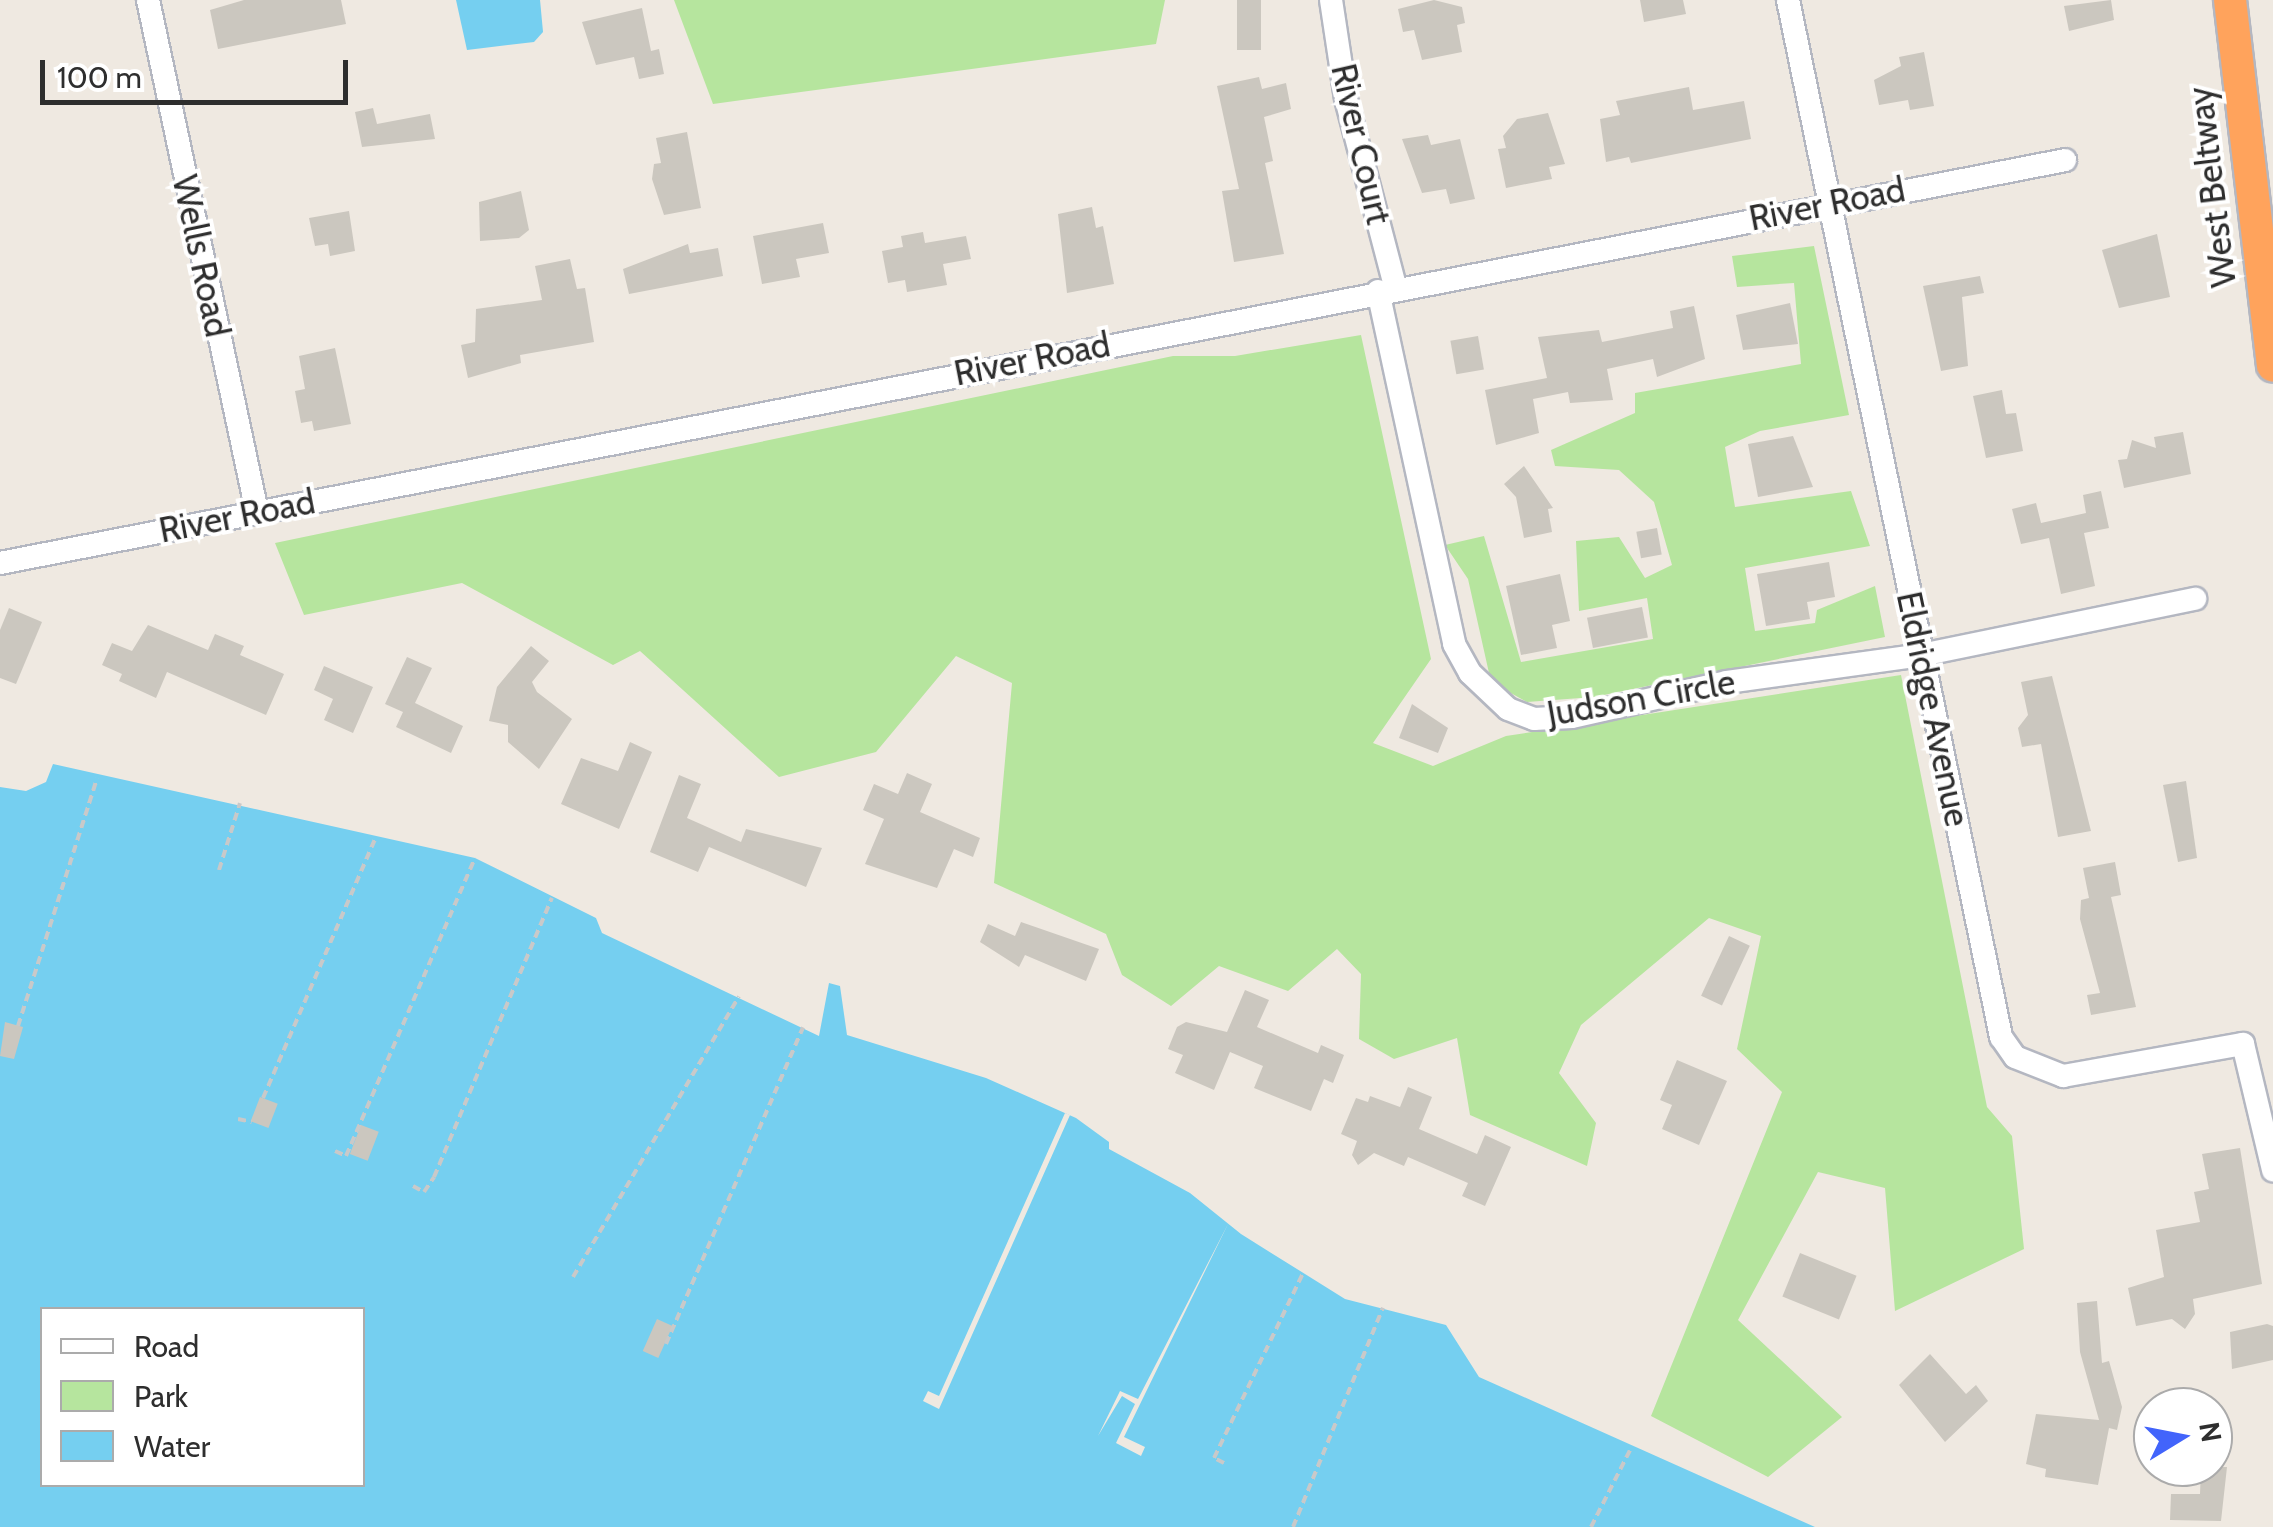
<!DOCTYPE html>
<html>
<head>
<meta charset="utf-8">
<style>
  body { margin:0 }
  #map { position:relative; width:2273px; height:1527px; overflow:hidden; background:#efe9e1; font-family:Cabin,sans-serif }
  div>[style] { position:absolute }
  .green>* { inset:0; background:#b6e59e }
  .water>* { inset:0; background:#75cff0 }
  .pier>* { inset:0; background:#efe9e1 }
  .building>* { inset:0; background:#cbc7bf; transform-origin:0 0 }
  .path>* { height:4px; margin-top:-2px; transform-origin:0; background:repeating-linear-gradient(90deg,#c9c9c9 0 8px,transparent 0 13px) }
  .roads { filter:drop-shadow(2px 0 #b4b7c1) drop-shadow(-2px 0 #b4b7c1) drop-shadow(0 2px #b4b7c1) drop-shadow(0 -2px #b4b7c1) }
  .minor>* { height:22px; margin:-11px; padding:0 11px; transform-origin:11px; border-radius:11px; background:#fff }
  .highway>* { height:32px; margin:-16px; padding:0 16px; transform-origin:16px; border-radius:16px; background:#ffa35c }
  span { translate:-50% -50%; white-space:nowrap; text-align:center; line-height:1.15; -webkit-text-stroke:8px #fff; paint-order:stroke }
  .street-label { font-size:35px; color:#2e2e2e }
  .legend { position:absolute; left:40px; top:1307px; width:325px; height:180px; box-sizing:border-box; background:#fff; border:2px solid #ababab; margin:0; padding:12px 18px; list-style:none; font-size:30px; color:#2e2e2e }
  .legend li { display:flex; align-items:center; gap:20px; height:50px }
  .legend b { width:50px; border:2px solid #ababab }
  .north { position:absolute; left:2133px; top:1387px; width:100px; height:100px; box-sizing:border-box; background:#fff; border:2px solid #ababab; border-radius:50%; rotate:80deg; font-size:28px; font-weight:700; line-height:40px; text-align:center; color:#2e2e2e }
  .north::after { content:''; display:block; margin:auto; width:35px; height:45px; background:#4264fb; clip-path:polygon(50% 0,100% 100%,50% 72%,0 100%) }
  .scale { position:absolute; left:40px; top:60px; width:308px; height:45px; box-sizing:border-box; border:5px solid #2e2e2e; border-top:0; padding-left:12px; font-size:30px; line-height:35px; white-space:nowrap; color:#2e2e2e; -webkit-text-stroke:8px #fff; paint-order:stroke }
</style>
</head>
<body>
<div id="map">
  <div class="green">
    <div style="clip-path:polygon(674px 0,1165px 0,1156px 44px,713px 104px)"></div>
    <div style="clip-path:polygon(1814px 246px,1849px 415px,1760px 431px,1725px 447px,1735px 507px,1851px 491px,1870px 546px,1745px 568px,1755px 631px,1815px 623px,1817px 610px,1875px 586px,1885px 637px,1594px 697px,1527px 702px,1491px 682px,1468px 579px,1445px 545px,1484px 536px,1521px 662px,1653px 639px,1647px 598px,1579px 611px,1576px 541px,1619px 537px,1645px 578px,1672px 565px,1654px 502px,1619px 470px,1555px 466px,1551px 450px,1635px 413px,1635px 393px,1801px 364px,1794px 283px,1737px 287px,1732px 256px)"></div>
    <div style="clip-path:polygon(1361px 335px,1431px 659px,1373px 743px,1433px 766px,1506px 736px,1901px 675px,1987px 1107px,2012px 1136px,2024px 1249px,1895px 1311px,1885px 1188px,1818px 1172px,1738px 1320px,1842px 1417px,1768px 1477px,1651px 1416px,1782px 1092px,1737px 1049px,1761px 936px,1709px 918px,1581px 1025px,1559px 1073px,1596px 1123px,1587px 1166px,1470px 1115px,1457px 1038px,1394px 1059px,1359px 1039px,1361px 974px,1337px 949px,1288px 991px,1219px 966px,1171px 1006px,1122px 975px,1106px 934px,994px 883px,1012px 683px,956px 656px,876px 752px,779px 777px,640px 651px,613px 665px,462px 583px,304px 615px,275px 543px,1173px 356px,1235px 356px)"></div>
  </div>
  <div class="water">
    <div style="clip-path:polygon(456px 0,540px 0,543px 32px,534px 42px,467px 50px)"></div>
    <div style="clip-path:polygon(evenodd,53px 764px,475px 858px,596px 918px,602px 933px,819px 1036px,829px 983px,840px 986px,847px 1035px,986px 1078px,1076px 1118px,1109px 1142px,1109px 1149px,1190px 1193px,1241px 1234px,1345px 1299px,1446px 1325px,1479px 1377px,1815px 1527px,0 1527px,0 787px,26px 791px,46px 782px,53px 764px,42px 1310px,362px 1310px,362px 1484px,42px 1484px,42px 1310px)"></div>
  </div>
  <div class="pier">
    <div style="clip-path:polygon(1065px 1113px,1070px 1115px,939px 1409px,923px 1401px,928px 1391px,939px 1396px)"></div>
    <div style="clip-path:polygon(1228px 1224px,1124px 1437px,1145px 1447px,1141px 1456px,1116px 1443px,1135px 1404px,1122px 1396px,1098px 1436px,1120px 1391px,1138px 1399px)"></div>
  </div>
  <div class="building">
    <div style="clip-path:polygon(244px 0,341px 0,346px 24px,218px 49px,210px 10px)"></div>
    <div style="left:1237px;top:0;width:24px;height:50px"></div>
    <div style="clip-path:polygon(1434px 0,1462px 7px,1465px 23px,1457px 25px,1462px 52px,1422px 60px,1414px 30px,1403px 32px,1398px 9px)"></div>
    <div style="clip-path:polygon(1640px 0,1683px 0,1686px 14px,1644px 22px)"></div>
    <div style="clip-path:polygon(2111px 0,2114px 20px,2069px 31px,2064px 6px)"></div>
    <div style="clip-path:polygon(642px 8px,651px 51px,659px 49px,664px 74px,639px 79px,634px 57px,596px 65px,582px 22px)"></div>
    <div style="clip-path:polygon(1924px 52px,1934px 106px,1910px 110px,1908px 100px,1879px 105px,1874px 80px,1901px 66px,1899px 57px)"></div>
    <div style="clip-path:polygon(1259px 77px,1262px 89px,1286px 83px,1291px 109px,1264px 117px,1273px 161px,1265px 163px,1284px 254px,1234px 262px,1222px 191px,1239px 189px,1217px 86px)"></div>
    <div style="clip-path:polygon(1689px 87px,1693px 110px,1744px 101px,1751px 139px,1631px 163px,1629px 157px,1606px 162px,1600px 119px,1620px 115px,1616px 101px)"></div>
    <div style="clip-path:polygon(373px 108px,377px 124px,430px 114px,435px 139px,362px 147px,355px 112px)"></div>
    <div style="clip-path:polygon(1548px 113px,1565px 164px,1549px 167px,1552px 179px,1506px 188px,1498px 149px,1506px 148px,1503px 136px,1517px 119px)"></div>
    <div style="clip-path:polygon(687px 132px,701px 208px,664px 215px,652px 179px,654px 164px,661px 163px,656px 138px)"></div>
    <div style="clip-path:polygon(1428px 135px,1431px 145px,1460px 139px,1475px 199px,1450px 204px,1446px 189px,1422px 193px,1402px 139px)"></div>
    <div style="clip-path:polygon(521px 191px,529px 230px,519px 238px,480px 241px,479px 202px)"></div>
    <div style="clip-path:polygon(1092px 207px,1096px 228px,1103px 226px,1114px 284px,1067px 293px,1058px 214px)"></div>
    <div style="clip-path:polygon(349px 211px,355px 251px,330px 256px,328px 244px,315px 246px,309px 218px)"></div>
    <div style="clip-path:polygon(823px 223px,829px 253px,796px 259px,800px 277px,762px 284px,753px 236px)"></div>
    <div style="clip-path:polygon(923px 232px,925px 243px,966px 236px,971px 259px,943px 264px,947px 285px,907px 292px,905px 280px,888px 283px,882px 251px,903px 247px,901px 236px)"></div>
    <div style="clip-path:polygon(2157px 234px,2170px 297px,2119px 308px,2102px 250px)"></div>
    <div style="clip-path:polygon(688px 244px,690px 253px,718px 248px,723px 276px,629px 294px,623px 269px)"></div>
    <div style="clip-path:polygon(570px 259px,577px 289px,585px 288px,594px 342px,520px 355px,521px 363px,468px 378px,461px 345px,475px 342px,476px 309px,542px 300px,535px 266px)"></div>
    <div style="clip-path:polygon(1980px 276px,1984px 293px,1962px 297px,1968px 366px,1941px 371px,1923px 286px)"></div>
    <div style="clip-path:polygon(1790px 303px,1798px 344px,1743px 350px,1736px 315px)"></div>
    <div style="clip-path:polygon(1694px 306px,1705px 359px,1657px 377px,1653px 359px,1607px 369px,1613px 400px,1570px 403px,1568px 392px,1533px 399px,1539px 433px,1496px 445px,1485px 390px,1547px 378px,1538px 337px,1599px 330px,1602px 342px,1673px 328px,1670px 311px)"></div>
    <div style="left:1478px;top:336px;width:34px;height:28px;rotate:80deg"></div>
    <div style="clip-path:polygon(335px 348px,351px 424px,314px 431px,312px 421px,301px 423px,295px 391px,305px 389px,299px 356px)"></div>
    <div style="clip-path:polygon(2002px 390px,2006px 414px,2016px 413px,2023px 451px,1986px 458px,1973px 396px)"></div>
    <div style="clip-path:polygon(2183px 432px,2191px 474px,2124px 488px,2118px 460px,2127px 459px,2132px 440px,2156px 448px,2154px 437px)"></div>
    <div style="clip-path:polygon(1793px 436px,1813px 487px,1758px 497px,1748px 444px)"></div>
    <div style="clip-path:polygon(1524px 466px,1553px 508px,1548px 509px,1552px 532px,1524px 538px,1516px 497px,1504px 484px)"></div>
    <div style="clip-path:polygon(2101px 491px,2109px 528px,2084px 533px,2095px 586px,2061px 594px,2049px 538px,2021px 544px,2012px 509px,2036px 503px,2041px 523px,2086px 513px,2083px 495px)"></div>
    <div style="left:1657px;top:528px;width:27px;height:21px;rotate:80deg"></div>
    <div style="clip-path:polygon(1829px 562px,1835px 597px,1807px 602px,1810px 619px,1766px 626px,1757px 574px)"></div>
    <div style="clip-path:polygon(1560px 574px,1570px 621px,1552px 625px,1557px 648px,1521px 655px,1506px 586px)"></div>
    <div style="left:1642px;top:607px;width:31px;height:56px;rotate:79deg"></div>
    <div style="clip-path:polygon(9px 608px,42px 622px,16px 684px,0 678px,0 630px)"></div>
    <div style="clip-path:polygon(148px 625px,208px 650px,215px 634px,244px 646px,240px 655px,284px 674px,266px 715px,167px 672px,156px 698px,119px 681px,122px 674px,102px 665px,112px 643px,132px 651px)"></div>
    <div style="clip-path:polygon(531px 646px,549px 661px,532px 682px,537px 692px,572px 719px,539px 769px,508px 742px,508px 725px,489px 721px,497px 687px)"></div>
    <div style="clip-path:polygon(407px 657px,432px 668px,415px 703px,463px 726px,451px 753px,396px 727px,403px 712px,385px 704px)"></div>
    <div style="clip-path:polygon(324px 666px,373px 687px,353px 733px,324px 720px,333px 699px,314px 690px)"></div>
    <div style="clip-path:polygon(2052px 676px,2091px 831px,2058px 837px,2041px 744px,2022px 747px,2018px 728px,2028px 715px,2021px 682px)"></div>
    <div style="clip-path:polygon(1412px 704px,1448px 728px,1438px 753px,1399px 738px)"></div>
    <div style="clip-path:polygon(630px 742px,652px 752px,619px 829px,561px 804px,581px 758px,618px 771px)"></div>
    <div style="clip-path:polygon(907px 773px,932px 784px,920px 812px,980px 838px,973px 857px,954px 849px,937px 888px,865px 864px,884px 819px,863px 810px,874px 784px,898px 794px)"></div>
    <div style="clip-path:polygon(679px 775px,701px 784px,687px 818px,741px 842px,746px 829px,822px 848px,806px 887px,709px 847px,698px 872px,650px 852px)"></div>
    <div style="clip-path:polygon(2186px 781px,2197px 858px,2178px 862px,2163px 785px)"></div>
    <div style="clip-path:polygon(2115px 862px,2121px 895px,2111px 897px,2136px 1007px,2091px 1015px,2087px 995px,2100px 993px,2080px 919px,2081px 900px,2089px 898px,2083px 868px)"></div>
    <div style="clip-path:polygon(1021px 922px,1099px 949px,1086px 981px,1025px 955px,1019px 967px,980px 942px,988px 924px,1015px 936px)"></div>
    <div style="left:1729px;top:936px;width:23px;height:66px;rotate:25deg"></div>
    <div style="clip-path:polygon(1245px 990px,1269px 1000px,1257px 1027px,1318px 1053px,1321px 1045px,1344px 1055px,1333px 1083px,1324px 1079px,1311px 1111px,1254px 1088px,1263px 1066px,1230px 1052px,1214px 1090px,1175px 1073px,1183px 1055px,1168px 1049px,1177px 1027px,1186px 1022px,1227px 1032px)"></div>
    <div style="clip-path:polygon(5px 1022px,23px 1027px,14px 1059px,0 1056px)"></div>
    <div style="clip-path:polygon(1677px 1060px,1727px 1081px,1699px 1145px,1662px 1129px,1672px 1105px,1660px 1100px)"></div>
    <div style="clip-path:polygon(1408px 1087px,1432px 1097px,1419px 1129px,1477px 1154px,1485px 1135px,1511px 1147px,1485px 1206px,1462px 1196px,1468px 1183px,1408px 1157px,1404px 1166px,1374px 1153px,1358px 1165px,1352px 1155px,1357px 1141px,1341px 1134px,1356px 1098px,1368px 1102px,1370px 1096px,1400px 1107px)"></div>
    <div style="left:260px;top:1097px;width:19px;height:26px;rotate:21deg"></div>
    <div style="left:361px;top:1125px;width:19px;height:31px;rotate:21deg"></div>
    <div style="clip-path:polygon(2240px 1148px,2262px 1284px,2193px 1299px,2195px 1314px,2185px 1329px,2172px 1319px,2136px 1326px,2128px 1288px,2164px 1277px,2156px 1230px,2200px 1222px,2194px 1192px,2209px 1189px,2202px 1154px)"></div>
    <div style="left:1800px;top:1253px;width:61px;height:47px;rotate:22deg"></div>
    <div style="clip-path:polygon(2097px 1301px,2102px 1363px,2109px 1361px,2122px 1407px,2117px 1430px,2109px 1428px,2098px 1485px,2045px 1477px,2046px 1469px,2026px 1464px,2036px 1414px,2099px 1420px,2080px 1352px,2077px 1303px)"></div>
    <div style="left:657px;top:1319px;width:17px;height:35px;rotate:24deg"></div>
    <div style="clip-path:polygon(2267px 1324px,2273px 1326px,2273px 1360px,2232px 1369px,2230px 1332px)"></div>
    <div style="clip-path:polygon(1930px 1354px,1966px 1394px,1976px 1385px,1988px 1401px,1945px 1442px,1899px 1385px)"></div>
    <div style="clip-path:polygon(2201px 1467px,2227px 1467px,2221px 1521px,2170px 1520px,2171px 1494px,2200px 1494px)"></div>
  </div>
  <div class="path">
    <div style="left:219px;top:870px;width:70px;rotate:-72.6deg"></div>
    <div style="left:18px;top:1026px;width:260px;rotate:-72.3deg"></div>
    <div style="left:263px;top:1098px;width:284px;rotate:-66.6deg"></div>
    <div style="left:238px;top:1119px;width:14px;rotate:12deg"></div>
    <div style="left:335px;top:1151px;width:12px;rotate:24deg"></div>
    <div style="left:346px;top:1156px;width:325px;rotate:-66.6deg"></div>
    <div style="left:413px;top:1186px;width:13px;rotate:29deg"></div>
    <div style="left:424px;top:1192px;width:18px;rotate:-56deg"></div>
    <div style="left:434px;top:1177px;width:303px;rotate:-67.1deg"></div>
    <div style="left:573px;top:1277px;width:326px;rotate:-59.4deg"></div>
    <div style="left:666px;top:1344px;width:345px;rotate:-66.6deg"></div>
    <div style="left:1224px;top:1463px;width:11px;rotate:-153deg"></div>
    <div style="left:1214px;top:1458px;width:205px;rotate:-64.3deg"></div>
    <div style="left:1293px;top:1527px;width:237px;rotate:-67.7deg"></div>
    <div style="left:1591px;top:1527px;width:86px;rotate:-63.1deg"></div>
  </div>
  <div class="roads">
    <div class="minor">
      <div style="left:148px;top:0;width:523px;rotate:77.98deg"></div>
      <div style="left:1331px;top:0;width:100px;rotate:81.4deg"></div>
      <div style="left:1346px;top:99px;width:193px;rotate:75.3deg"></div>
      <div style="left:1788px;top:0;width:1059px;rotate:78.39deg"></div>
      <div style="left:2001px;top:1037px;width:24px;rotate:55deg"></div>
      <div style="left:2015px;top:1057px;width:52px;rotate:21.6deg"></div>
      <div style="left:2063px;top:1076px;width:183px;rotate:-10.1deg"></div>
      <div style="left:2243px;top:1044px;width:130px;rotate:76.6deg"></div>
      <div style="left:1378px;top:291px;width:361px;rotate:77.8deg"></div>
      <div style="left:1454px;top:644px;width:33px;rotate:61deg"></div>
      <div style="left:1470px;top:673px;width:52px;rotate:43.5deg"></div>
      <div style="left:1508px;top:709px;width:28px;rotate:21deg"></div>
      <div style="left:1534px;top:719px;width:38px;rotate:-3deg"></div>
      <div style="left:1572px;top:717px;width:159px;rotate:-12.7deg"></div>
      <div style="left:1727px;top:682px;width:196px;rotate:-7.9deg"></div>
      <div style="left:1921px;top:655px;width:280px;rotate:-11.6deg"></div>
      <div style="left:0;top:563px;width:2104px;rotate:-11.04deg"></div>
    </div>
    <div class="highway">
      <div style="left:2230px;top:0;width:368px;rotate:83.3deg"></div>
    </div>
  </div>
  <div class="street-label">
    <span style="left:1361px;top:144px;rotate:77deg">River Court</span>
    <span style="left:2212px;top:187px;rotate:-97deg">West Beltway</span>
    <span style="left:1827px;top:204px;rotate:-11deg">River Road</span>
    <span style="left:201px;top:256px;rotate:78deg">Wells Road</span>
    <span style="left:1032px;top:359px;rotate:-11deg">River Road</span>
    <span style="left:237px;top:516px;rotate:-11deg">River Road</span>
    <span style="left:1641px;top:698px;rotate:-10deg">Judson Circle</span>
    <span style="left:1933px;top:709px;rotate:78deg">Eldridge Avenue</span>
  </div>
  <ul class="legend">
  <li><b style="height:12px;background:#fff"></b>Road</li>
  <li><b style="height:28px;background:#b6e59e"></b>Park</li>
  <li><b style="height:28px;background:#75cff0"></b>Water</li>
  </ul>
  <div class="north">N</div>
  <div class="scale">100 m</div>
</div>
</body>
</html>
